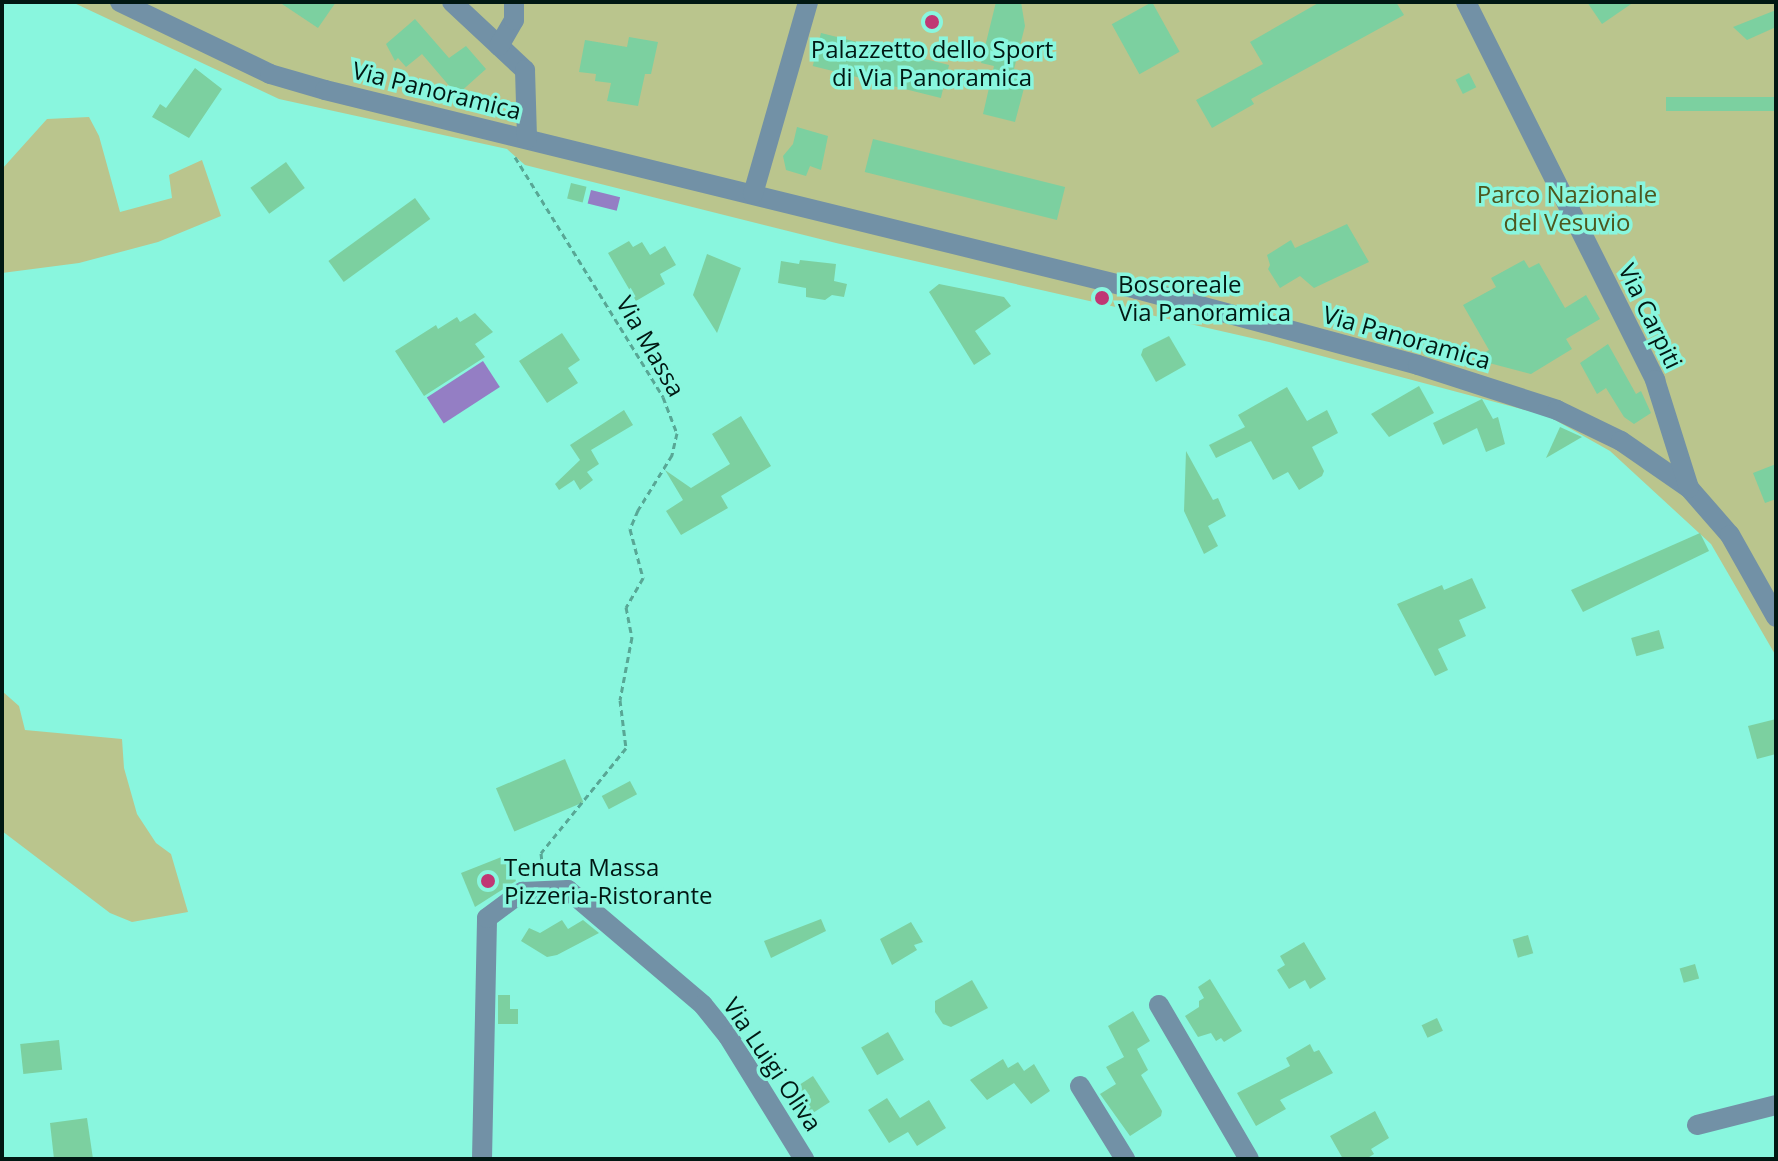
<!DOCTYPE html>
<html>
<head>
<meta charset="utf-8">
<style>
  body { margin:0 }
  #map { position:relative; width:1778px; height:1161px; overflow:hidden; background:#89f6de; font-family:"Open Sans",sans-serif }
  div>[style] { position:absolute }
  .green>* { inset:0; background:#bac58d }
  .water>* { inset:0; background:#947ec4; transform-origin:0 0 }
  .building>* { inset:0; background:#7cd0a0; transform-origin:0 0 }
  .path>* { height:3px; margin-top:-1.5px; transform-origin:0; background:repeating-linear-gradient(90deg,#58a795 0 6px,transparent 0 10px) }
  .minor>* { height:20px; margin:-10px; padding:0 10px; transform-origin:10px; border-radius:10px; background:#7291a6 }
  .dots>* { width:22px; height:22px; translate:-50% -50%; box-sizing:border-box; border:4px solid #89f6de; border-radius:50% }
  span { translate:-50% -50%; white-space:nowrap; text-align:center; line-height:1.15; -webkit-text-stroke:7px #89f6de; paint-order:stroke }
  .poi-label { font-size:24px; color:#011813 }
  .left { translate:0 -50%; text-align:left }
  .street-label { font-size:24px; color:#011813 }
  .park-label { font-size:24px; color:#4d571e }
  .frame { position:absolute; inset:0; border:4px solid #011813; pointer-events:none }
</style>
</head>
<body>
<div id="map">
  <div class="green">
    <div style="clip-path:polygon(72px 2px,1776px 2px,1776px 656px,1711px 544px,1610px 451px,1548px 416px,1269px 342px,836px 243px,525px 165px,507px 149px,279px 99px)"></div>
    <div style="clip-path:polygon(89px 117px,99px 136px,120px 212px,172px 198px,169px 175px,202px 160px,221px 216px,158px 242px,79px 263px,2px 273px,2px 169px,47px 119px)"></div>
    <div style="clip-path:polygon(2px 691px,19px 706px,25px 730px,122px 739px,124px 768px,137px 814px,156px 843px,171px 854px,188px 912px,132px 922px,110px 913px,2px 831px)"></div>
  </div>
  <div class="water">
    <div style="left:591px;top:190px;width:30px;height:14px;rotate:14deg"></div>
    <div style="left:483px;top:361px;width:31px;height:67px;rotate:57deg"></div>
  </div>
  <div class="building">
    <div style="clip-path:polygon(279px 2px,336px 2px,318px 28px)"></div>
    <div style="clip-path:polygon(996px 2px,1021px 2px,1025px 26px,1014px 69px,1028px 73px,1015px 122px,983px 114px,994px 66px,981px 63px)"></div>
    <div style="left:1152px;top:2px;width:57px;height:46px;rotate:61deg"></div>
    <div style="clip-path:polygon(1320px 2px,1396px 2px,1404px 15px,1251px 99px,1254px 104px,1212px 128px,1196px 100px,1263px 64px,1250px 42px)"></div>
    <div style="clip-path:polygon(1587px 2px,1634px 2px,1602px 24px)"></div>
    <div style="clip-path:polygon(1776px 10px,1776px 27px,1747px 40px,1733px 27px)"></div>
    <div style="clip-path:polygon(415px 19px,449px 58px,466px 46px,486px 69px,457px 95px,422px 54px,406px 67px,398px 58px,395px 61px,386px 44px)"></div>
    <div style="left:821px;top:33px;width:132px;height:34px;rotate:14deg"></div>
    <div style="clip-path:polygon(629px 37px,658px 42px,651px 74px,645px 74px,638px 106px,607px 101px,611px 83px,595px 81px,596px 74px,579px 72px,585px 40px,627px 47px)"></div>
    <div style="clip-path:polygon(195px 68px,222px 89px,189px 138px,152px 117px,160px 104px,166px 108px)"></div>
    <div style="left:1469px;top:73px;width:16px;height:15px;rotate:63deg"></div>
    <div style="left:1776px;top:97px;width:14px;height:110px;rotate:90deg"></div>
    <div style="clip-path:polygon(797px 127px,828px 136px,821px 170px,810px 166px,806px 176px,786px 170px,783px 156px,793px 144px)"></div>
    <div style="left:873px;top:139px;width:198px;height:34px;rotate:14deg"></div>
    <div style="left:286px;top:162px;width:32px;height:44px;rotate:54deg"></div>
    <div style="left:571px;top:183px;width:16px;height:16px;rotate:14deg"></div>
    <div style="left:415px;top:198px;width:26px;height:107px;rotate:54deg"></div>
    <div style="clip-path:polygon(1347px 224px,1369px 262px,1314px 288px,1300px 276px,1280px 288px,1268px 269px,1270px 265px,1267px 255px,1291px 240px,1295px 248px)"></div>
    <div style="clip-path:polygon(629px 241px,633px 247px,642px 242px,650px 255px,665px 246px,676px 265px,660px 274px,665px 284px,636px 301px,608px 253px)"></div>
    <div style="clip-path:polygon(707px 254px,741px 268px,717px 333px,693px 295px)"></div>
    <div style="clip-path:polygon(800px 260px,836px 264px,834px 281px,847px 284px,844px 297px,832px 295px,825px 300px,806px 297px,806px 288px,778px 283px,781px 261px,799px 264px)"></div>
    <div style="clip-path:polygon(1524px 260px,1529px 268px,1539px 263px,1565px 308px,1586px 295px,1600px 319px,1566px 339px,1572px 349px,1531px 374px,1474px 359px,1489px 350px,1463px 305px,1496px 287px,1491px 278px)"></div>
    <div style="clip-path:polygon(939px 284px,1004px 297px,1011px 306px,975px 331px,991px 354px,974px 365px,929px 292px)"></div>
    <div style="clip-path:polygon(475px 313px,493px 332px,475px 344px,485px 357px,424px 396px,395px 351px,436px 325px,438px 329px,457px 317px,460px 322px)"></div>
    <div style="clip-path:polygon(562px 333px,580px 360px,568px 368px,578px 383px,547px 403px,519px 361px)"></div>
    <div style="clip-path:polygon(1169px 336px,1186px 365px,1156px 382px,1141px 355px,1143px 349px)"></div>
    <div style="clip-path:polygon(1608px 344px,1636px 394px,1641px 391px,1651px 413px,1634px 424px,1624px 417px,1606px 388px,1597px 394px,1580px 363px)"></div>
    <div style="clip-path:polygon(1419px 386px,1434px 413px,1389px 437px,1371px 414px)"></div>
    <div style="clip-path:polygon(1287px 387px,1307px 421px,1327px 410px,1338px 433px,1312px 447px,1324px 471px,1322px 476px,1299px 490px,1288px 472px,1273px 480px,1251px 441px,1216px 458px,1209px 445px,1245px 427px,1238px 415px)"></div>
    <div style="clip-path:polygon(1482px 399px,1493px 419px,1498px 417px,1505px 444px,1486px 452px,1477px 428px,1443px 445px,1433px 423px)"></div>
    <div style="clip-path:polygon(624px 410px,633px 425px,591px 450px,599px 464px,587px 472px,593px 480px,580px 490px,574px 480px,559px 490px,555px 484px,580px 460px,570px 445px)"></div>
    <div style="clip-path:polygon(741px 416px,771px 466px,721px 496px,728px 508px,681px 535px,666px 511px,683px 500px,665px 470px,691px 488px,730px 464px,712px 434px)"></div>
    <div style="clip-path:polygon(1560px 427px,1582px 437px,1546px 458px)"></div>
    <div style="clip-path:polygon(1186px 451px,1213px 500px,1218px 498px,1226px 516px,1208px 526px,1218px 546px,1204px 554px,1184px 511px)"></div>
    <div style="clip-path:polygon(1776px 464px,1776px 499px,1765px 503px,1753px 473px)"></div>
    <div style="clip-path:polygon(1700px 533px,1709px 551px,1583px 612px,1571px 590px)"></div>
    <div style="clip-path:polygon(1472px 578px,1486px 608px,1459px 620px,1466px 636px,1438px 649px,1448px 670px,1435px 676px,1397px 604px,1442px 585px,1444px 590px)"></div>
    <div style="left:1659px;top:630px;width:19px;height:29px;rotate:74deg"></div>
    <div style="clip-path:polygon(1776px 719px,1776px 754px,1757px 759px,1748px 726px)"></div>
    <div style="left:565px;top:759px;width:47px;height:75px;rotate:67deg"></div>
    <div style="left:630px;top:781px;width:15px;height:32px;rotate:62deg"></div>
    <div style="clip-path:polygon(504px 856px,516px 881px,475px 907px,461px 873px)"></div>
    <div style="clip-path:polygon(821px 919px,826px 931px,771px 958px,764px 941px)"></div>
    <div style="clip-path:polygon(562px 920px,568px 929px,583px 920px,599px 933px,557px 955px,547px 957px,521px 941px,529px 928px,540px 933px)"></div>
    <div style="clip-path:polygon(911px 922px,923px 942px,914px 945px,917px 950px,892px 965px,880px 939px)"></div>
    <div style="left:1528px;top:935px;width:19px;height:16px;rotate:74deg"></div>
    <div style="clip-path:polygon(1304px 942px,1326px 979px,1310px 989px,1305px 980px,1289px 989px,1277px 970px,1285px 965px,1280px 956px)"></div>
    <div style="left:1695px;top:964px;width:15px;height:16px;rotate:74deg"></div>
    <div style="clip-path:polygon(1210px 979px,1242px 1031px,1224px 1042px,1221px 1038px,1216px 1041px,1211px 1033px,1198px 1037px,1185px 1016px,1199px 1007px,1199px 1001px,1204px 998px,1198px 987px)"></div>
    <div style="clip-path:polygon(972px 980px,988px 1008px,951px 1027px,943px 1024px,935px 1012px,935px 1001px)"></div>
    <div style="clip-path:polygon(498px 995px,510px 995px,510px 1009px,518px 1009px,518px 1024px,498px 1024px)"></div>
    <div style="clip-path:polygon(1133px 1011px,1150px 1041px,1137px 1049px,1148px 1070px,1141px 1075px,1162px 1111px,1161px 1116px,1130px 1136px,1100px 1094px,1116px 1084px,1106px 1067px,1124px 1057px,1108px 1026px)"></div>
    <div style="left:1437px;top:1018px;width:14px;height:17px;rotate:65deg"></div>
    <div style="left:888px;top:1032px;width:32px;height:31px;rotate:60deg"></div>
    <div style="left:59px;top:1040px;width:30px;height:39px;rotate:84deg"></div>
    <div style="clip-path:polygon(1310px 1044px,1314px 1052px,1319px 1050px,1333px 1073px,1280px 1100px,1286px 1109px,1256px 1126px,1237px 1093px,1290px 1066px,1286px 1058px)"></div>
    <div style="clip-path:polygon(1003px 1059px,1008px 1068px,1018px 1062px,1024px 1071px,1034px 1064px,1050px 1091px,1031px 1104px,1014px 1083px,987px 1100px,970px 1080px)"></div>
    <div style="left:813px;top:1076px;width:31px;height:24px;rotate:57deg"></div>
    <div style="clip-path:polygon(887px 1098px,900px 1118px,929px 1100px,946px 1128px,917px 1146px,908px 1132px,889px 1143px,868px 1110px)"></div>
    <div style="clip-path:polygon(1375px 1111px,1389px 1138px,1371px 1149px,1374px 1154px,1366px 1159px,1343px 1159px,1330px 1136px)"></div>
    <div style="clip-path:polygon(87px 1118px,93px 1159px,54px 1159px,50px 1123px)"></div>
  </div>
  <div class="path">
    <div style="left:515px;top:157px;width:282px;rotate:58.3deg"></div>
    <div style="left:663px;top:397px;width:39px;rotate:69deg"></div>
    <div style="left:677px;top:433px;width:23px;rotate:103deg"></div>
    <div style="left:672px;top:455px;width:65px;rotate:121.7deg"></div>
    <div style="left:638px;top:510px;width:21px;rotate:113deg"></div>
    <div style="left:630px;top:529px;width:51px;rotate:75.1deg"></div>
    <div style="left:643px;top:578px;width:34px;rotate:120deg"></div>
    <div style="left:626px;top:607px;width:31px;rotate:79deg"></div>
    <div style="left:632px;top:637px;width:64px;rotate:100.8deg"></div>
    <div style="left:620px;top:700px;width:48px;rotate:82.9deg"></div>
    <div style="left:626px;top:748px;width:135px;rotate:129deg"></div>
    <div style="left:541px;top:853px;width:18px;rotate:84deg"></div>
  </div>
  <div class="minor">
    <div style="left:120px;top:2px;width:166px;rotate:25.6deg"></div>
    <div style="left:270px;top:74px;width:57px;rotate:16.2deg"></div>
    <div style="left:325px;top:90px;width:836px;rotate:13.77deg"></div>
    <div style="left:1137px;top:289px;width:291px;rotate:15.1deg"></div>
    <div style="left:1418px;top:365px;width:146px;rotate:17.9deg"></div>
    <div style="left:1557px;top:410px;width:71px;rotate:25.8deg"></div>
    <div style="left:1621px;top:441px;width:83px;rotate:34.7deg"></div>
    <div style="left:1689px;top:488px;width:62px;rotate:48.9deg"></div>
    <div style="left:1730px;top:535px;width:94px;rotate:60.7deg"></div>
    <div style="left:452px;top:2px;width:100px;rotate:43deg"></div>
    <div style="left:525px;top:70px;width:69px;rotate:88.3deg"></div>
    <div style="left:1466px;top:2px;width:423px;rotate:63.4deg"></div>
    <div style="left:1655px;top:380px;width:113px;rotate:72.5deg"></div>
    <div style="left:499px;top:46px;width:30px;rotate:-60deg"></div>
    <div style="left:514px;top:20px;width:18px;rotate:-90deg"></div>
    <div style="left:753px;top:194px;width:200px;rotate:-74deg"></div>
    <div style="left:1159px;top:1005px;width:178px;rotate:59.7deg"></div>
    <div style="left:1080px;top:1086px;width:86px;rotate:58.3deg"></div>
    <div style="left:1697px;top:1125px;width:81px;rotate:-14.2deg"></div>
    <div style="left:482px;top:1159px;width:241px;rotate:-88.8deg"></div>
    <div style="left:487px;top:918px;width:44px;rotate:-36.6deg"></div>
    <div style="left:522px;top:892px;width:46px;rotate:-2.5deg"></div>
    <div style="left:568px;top:890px;width:177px;rotate:40.4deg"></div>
    <div style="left:703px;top:1005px;width:40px;rotate:51deg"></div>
    <div style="left:728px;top:1036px;width:145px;rotate:58.3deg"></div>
  </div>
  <div class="dots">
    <div style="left:932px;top:22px;background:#c03774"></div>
    <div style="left:1102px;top:298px;background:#c03774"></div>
    <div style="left:488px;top:881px;background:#c03774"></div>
  </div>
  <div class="poi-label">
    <span style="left:932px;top:63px">Palazzetto dello Sport<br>di Via Panoramica</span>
    <span class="left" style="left:1118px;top:298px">Boscoreale<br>Via Panoramica</span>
    <span class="left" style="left:504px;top:881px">Tenuta Massa<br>Pizzeria-Ristorante</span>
  </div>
  <div class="street-label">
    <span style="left:437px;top:90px;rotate:14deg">Via Panoramica</span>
    <span style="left:1651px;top:316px;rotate:64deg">Via Carpiti</span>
    <span style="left:1407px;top:337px;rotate:16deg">Via Panoramica</span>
    <span style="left:651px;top:346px;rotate:60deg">Via Massa</span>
    <span style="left:773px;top:1064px;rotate:56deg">Via Luigi Oliva</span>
  </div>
  <div class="park-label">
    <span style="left:1567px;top:208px">Parco Nazionale<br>del Vesuvio</span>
  </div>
  <div class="frame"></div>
</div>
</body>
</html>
